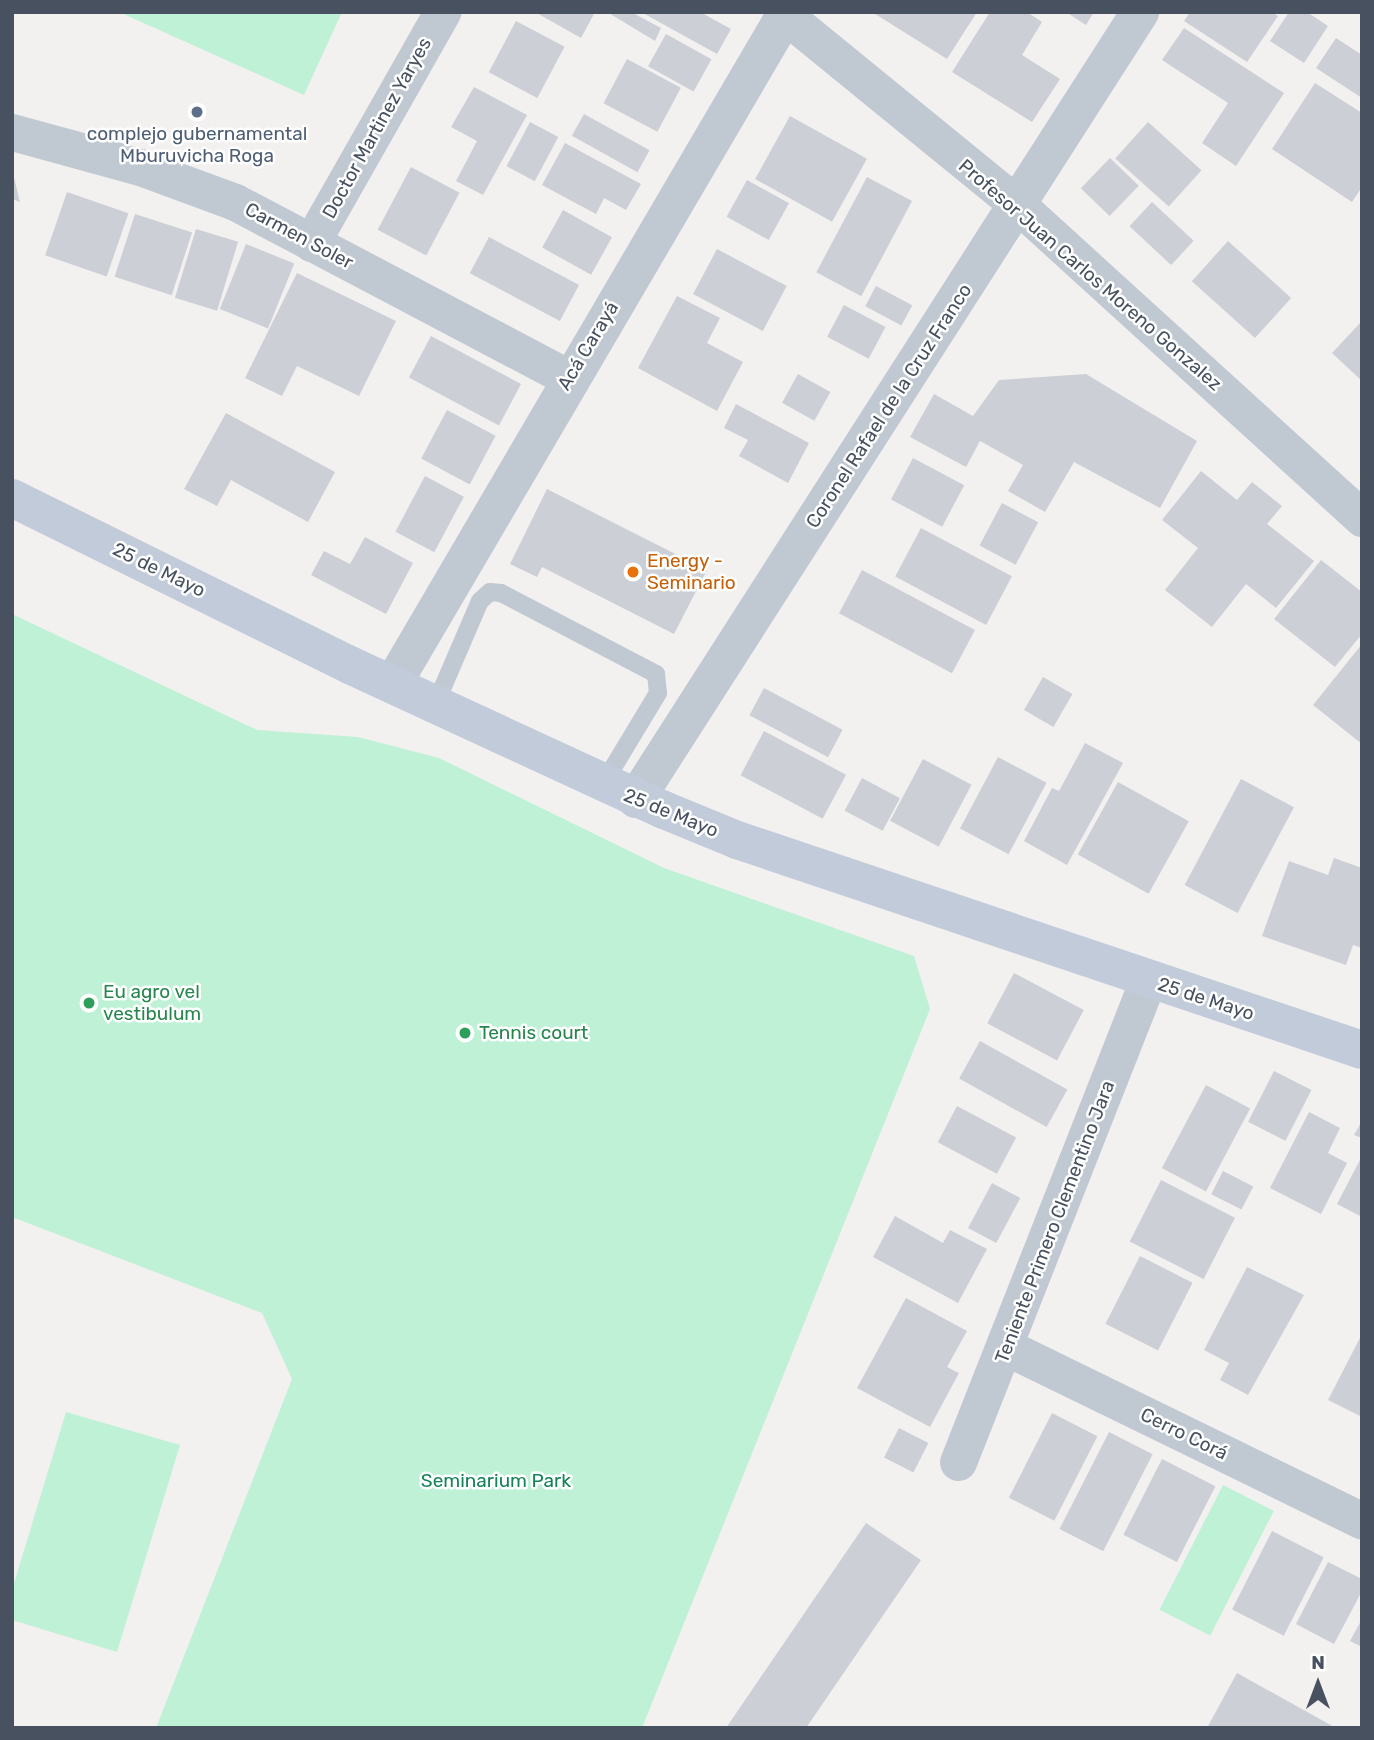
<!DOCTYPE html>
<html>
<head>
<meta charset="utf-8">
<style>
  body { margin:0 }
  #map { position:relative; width:1374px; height:1740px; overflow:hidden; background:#f3f0f0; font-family:Rubik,sans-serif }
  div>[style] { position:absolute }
  .green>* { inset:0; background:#bef1d6; transform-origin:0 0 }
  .building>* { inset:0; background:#cccfd5; transform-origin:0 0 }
  .service>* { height:18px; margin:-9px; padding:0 9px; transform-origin:9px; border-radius:9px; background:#c0c9d2 }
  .minor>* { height:37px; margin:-18.5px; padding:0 18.5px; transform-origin:18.5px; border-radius:18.5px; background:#c0c9d2 }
  .tertiary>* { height:38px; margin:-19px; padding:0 19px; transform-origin:19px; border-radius:19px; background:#c0c9d2 }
  .secondary>* { height:38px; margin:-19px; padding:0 19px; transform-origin:19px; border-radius:19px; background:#c2cbda }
  .dots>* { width:19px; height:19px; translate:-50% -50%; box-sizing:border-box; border:4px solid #fff; border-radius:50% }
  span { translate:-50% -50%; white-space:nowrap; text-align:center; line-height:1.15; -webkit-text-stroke:5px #fff; paint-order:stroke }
  .street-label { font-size:19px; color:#47515f }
  .service-label { font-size:19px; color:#4e5e75 }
  .food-label { font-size:19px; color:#c56008 }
  .left { translate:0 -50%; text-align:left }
  .leisure-label { font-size:19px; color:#27864d }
  .park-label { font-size:19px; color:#148456 }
  .frame { position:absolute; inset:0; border:14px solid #47515f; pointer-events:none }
  .north { position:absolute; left:1283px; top:1649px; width:70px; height:70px; -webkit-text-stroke:5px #fff; paint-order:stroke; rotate:0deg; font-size:19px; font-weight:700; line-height:28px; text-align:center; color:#47515f }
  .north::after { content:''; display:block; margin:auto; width:24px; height:32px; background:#47515f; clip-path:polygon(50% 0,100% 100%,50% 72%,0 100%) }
</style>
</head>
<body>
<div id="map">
  <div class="green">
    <div style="clip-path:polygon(119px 12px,342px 12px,304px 95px)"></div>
    <div style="clip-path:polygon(12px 614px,257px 730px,358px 737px,439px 758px,664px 868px,914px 956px,930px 1009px,642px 1728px,156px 1728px,292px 1379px,262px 1313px,12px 1217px)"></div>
    <div style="clip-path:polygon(66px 1412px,180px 1445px,117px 1652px,12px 1620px,12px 1590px)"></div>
    <div style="left:1223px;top:1485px;width:57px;height:140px;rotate:27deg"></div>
  </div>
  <div class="building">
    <div style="clip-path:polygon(535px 12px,595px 12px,581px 38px)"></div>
    <div style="clip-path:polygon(607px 12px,631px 12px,661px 28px,655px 41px)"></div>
    <div style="clip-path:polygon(641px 12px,700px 12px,731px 29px,717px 54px)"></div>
    <div style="clip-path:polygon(872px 12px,977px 12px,947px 59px)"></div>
    <div style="clip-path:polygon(990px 12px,1027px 12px,1042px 22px,1022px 55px,1060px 79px,1032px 122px,952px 72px)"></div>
    <div style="clip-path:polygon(1066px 12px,1094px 12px,1086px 25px)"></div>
    <div style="clip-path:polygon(1190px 12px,1271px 12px,1278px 16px,1247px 62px,1184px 21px)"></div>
    <div style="clip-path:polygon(1289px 12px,1307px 12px,1328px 26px,1304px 63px,1270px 41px)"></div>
    <div style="left:516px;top:21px;width:55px;height:58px;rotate:28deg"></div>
    <div style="clip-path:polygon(1184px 28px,1284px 93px,1236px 166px,1202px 143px,1228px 103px,1162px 60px)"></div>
    <div style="left:666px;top:34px;width:52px;height:37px;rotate:29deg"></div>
    <div style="clip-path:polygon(1336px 38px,1362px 55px,1362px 98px,1316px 68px)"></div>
    <div style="left:627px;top:59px;width:61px;height:50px;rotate:28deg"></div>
    <div style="clip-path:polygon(1315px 83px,1362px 113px,1362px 187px,1352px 202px,1272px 149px)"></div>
    <div style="clip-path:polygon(474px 87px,527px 115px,483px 195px,456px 181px,477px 141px,451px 127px)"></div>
    <div style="left:584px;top:114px;width:75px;height:25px;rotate:29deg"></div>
    <div style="left:790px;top:116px;width:88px;height:72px;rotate:29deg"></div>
    <div style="left:530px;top:122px;width:32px;height:50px;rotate:28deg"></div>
    <div style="left:1148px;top:122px;width:72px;height:49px;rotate:42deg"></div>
    <div style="clip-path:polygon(565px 143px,641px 184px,626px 210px,604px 198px,596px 214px,542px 185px)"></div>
    <div style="left:1110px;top:158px;width:40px;height:42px;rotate:44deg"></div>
    <div style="left:411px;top:167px;width:55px;height:71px;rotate:28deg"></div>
    <div style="clip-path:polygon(13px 173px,20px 202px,12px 199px)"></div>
    <div style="left:867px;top:177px;width:51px;height:108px;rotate:28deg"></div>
    <div style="left:747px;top:180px;width:48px;height:42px;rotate:29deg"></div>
    <div style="left:67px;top:192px;width:65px;height:67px;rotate:19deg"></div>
    <div style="left:1152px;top:202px;width:57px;height:33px;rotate:43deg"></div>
    <div style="left:563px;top:210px;width:56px;height:43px;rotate:29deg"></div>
    <div style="left:135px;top:214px;width:60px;height:66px;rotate:18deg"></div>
    <div style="left:196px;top:229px;width:44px;height:72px;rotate:17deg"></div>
    <div style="left:489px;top:237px;width:102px;height:41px;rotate:28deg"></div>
    <div style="left:1228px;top:241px;width:85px;height:54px;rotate:42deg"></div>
    <div style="left:246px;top:244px;width:52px;height:70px;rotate:22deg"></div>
    <div style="left:717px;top:249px;width:79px;height:51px;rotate:28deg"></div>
    <div style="clip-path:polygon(297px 273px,396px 321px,359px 396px,297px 366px,282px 396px,245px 378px)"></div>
    <div style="left:876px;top:286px;width:41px;height:23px;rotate:28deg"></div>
    <div style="clip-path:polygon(677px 296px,720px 318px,707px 343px,743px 362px,717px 411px,638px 368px)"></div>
    <div style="left:844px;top:305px;width:47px;height:36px;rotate:28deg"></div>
    <div style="clip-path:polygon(1362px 321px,1362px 381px,1332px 353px)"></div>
    <div style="left:431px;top:336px;width:102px;height:47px;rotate:28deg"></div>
    <div style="left:798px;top:374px;width:37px;height:33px;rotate:29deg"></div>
    <div style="clip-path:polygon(1086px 374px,1197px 441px,1160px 508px,1074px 462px,1045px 512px,1008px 491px,1023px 465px,980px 441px,966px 467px,910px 437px,934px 394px,973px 416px,999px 380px)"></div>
    <div style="clip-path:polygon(736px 404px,809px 443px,788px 483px,739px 456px,748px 440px,724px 428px)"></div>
    <div style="left:447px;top:410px;width:55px;height:55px;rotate:28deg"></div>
    <div style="clip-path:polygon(226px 413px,335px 472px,308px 522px,231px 480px,217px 506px,184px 489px)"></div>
    <div style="left:913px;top:458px;width:58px;height:47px;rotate:28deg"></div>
    <div style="clip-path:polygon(1201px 471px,1237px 500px,1252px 482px,1282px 506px,1267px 524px,1314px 561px,1276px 608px,1246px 584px,1212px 627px,1165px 590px,1198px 548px,1162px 520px)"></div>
    <div style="left:425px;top:476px;width:44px;height:63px;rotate:28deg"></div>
    <div style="clip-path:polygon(547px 489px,707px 570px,674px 634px,542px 567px,537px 577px,510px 564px)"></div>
    <div style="left:1002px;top:503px;width:41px;height:48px;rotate:28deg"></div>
    <div style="left:921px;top:528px;width:103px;height:55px;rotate:28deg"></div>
    <div style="clip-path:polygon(365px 537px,413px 563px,386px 614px,311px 575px,324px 551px,350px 564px)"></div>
    <div style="clip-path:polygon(1321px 560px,1362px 592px,1362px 634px,1335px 667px,1274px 619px)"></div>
    <div style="left:862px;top:570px;width:128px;height:49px;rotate:28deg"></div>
    <div style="clip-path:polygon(1362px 644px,1362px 744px,1313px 705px)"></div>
    <div style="left:1043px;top:677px;width:34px;height:38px;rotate:30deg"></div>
    <div style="left:764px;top:688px;width:89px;height:31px;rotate:28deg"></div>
    <div style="left:764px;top:731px;width:93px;height:50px;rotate:28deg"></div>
    <div style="clip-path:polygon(1085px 743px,1123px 763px,1067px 865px,1024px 841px,1052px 788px,1059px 791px)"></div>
    <div style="left:998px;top:757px;width:55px;height:81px;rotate:28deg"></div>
    <div style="left:923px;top:759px;width:55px;height:70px;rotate:28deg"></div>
    <div style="left:862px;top:778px;width:43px;height:37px;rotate:28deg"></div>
    <div style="left:1241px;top:779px;width:60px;height:120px;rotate:28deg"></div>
    <div style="left:1118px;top:782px;width:81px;height:83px;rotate:29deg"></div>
    <div style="clip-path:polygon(1334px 858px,1362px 868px,1362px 948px,1353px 945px,1346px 965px,1262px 936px,1289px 861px,1328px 875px)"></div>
    <div style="left:1014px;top:973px;width:79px;height:57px;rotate:28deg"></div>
    <div style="left:980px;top:1041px;width:100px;height:43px;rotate:29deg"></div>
    <div style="left:1274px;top:1071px;width:42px;height:57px;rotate:27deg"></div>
    <div style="left:1206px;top:1085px;width:50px;height:94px;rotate:28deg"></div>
    <div style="left:957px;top:1106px;width:67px;height:41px;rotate:28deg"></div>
    <div style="clip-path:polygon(1309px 1112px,1340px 1128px,1328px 1153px,1347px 1163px,1321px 1214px,1270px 1188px)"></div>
    <div style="clip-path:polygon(1362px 1121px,1362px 1138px,1354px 1135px)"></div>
    <div style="clip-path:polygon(1362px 1156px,1362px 1217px,1337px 1204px)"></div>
    <div style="left:1223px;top:1171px;width:34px;height:26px;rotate:27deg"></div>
    <div style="left:1161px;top:1180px;width:83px;height:69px;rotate:27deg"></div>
    <div style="left:992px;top:1183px;width:32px;height:51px;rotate:28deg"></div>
    <div style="clip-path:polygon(895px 1216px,943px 1243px,950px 1230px,987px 1249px,958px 1303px,873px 1257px)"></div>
    <div style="left:1140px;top:1256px;width:59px;height:76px;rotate:27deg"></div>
    <div style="clip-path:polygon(1247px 1267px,1304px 1295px,1248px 1395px,1220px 1380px,1229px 1363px,1204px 1350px)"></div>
    <div style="clip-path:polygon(906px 1298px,967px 1331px,947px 1367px,959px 1373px,930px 1427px,857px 1388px)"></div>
    <div style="clip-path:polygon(1362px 1334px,1362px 1417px,1328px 1400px)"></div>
    <div style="left:1052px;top:1413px;width:51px;height:95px;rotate:27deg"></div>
    <div style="left:899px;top:1428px;width:33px;height:33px;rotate:27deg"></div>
    <div style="left:1109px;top:1432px;width:49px;height:109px;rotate:27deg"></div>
    <div style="left:1162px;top:1459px;width:60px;height:85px;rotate:27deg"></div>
    <div style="clip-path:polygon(866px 1523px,921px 1560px,806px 1728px,726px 1728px)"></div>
    <div style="left:1272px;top:1531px;width:58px;height:88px;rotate:27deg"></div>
    <div style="clip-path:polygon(1328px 1562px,1362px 1579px,1362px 1591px,1334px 1644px,1296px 1624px)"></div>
    <div style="clip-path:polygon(1362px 1619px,1362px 1647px,1350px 1641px)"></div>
    <div style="clip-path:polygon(1237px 1673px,1336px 1728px,1207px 1728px)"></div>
  </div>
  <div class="service">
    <div style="left:436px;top:703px;width:111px;rotate:-66.7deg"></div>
    <div style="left:480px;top:601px;width:13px;rotate:-42deg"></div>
    <div style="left:490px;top:592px;width:11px;rotate:5deg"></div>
    <div style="left:501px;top:593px;width:175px;rotate:27.6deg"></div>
    <div style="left:656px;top:674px;width:19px;rotate:84deg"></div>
    <div style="left:658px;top:693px;width:106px;rotate:121.1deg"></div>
  </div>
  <div class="minor">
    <div style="left:781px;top:12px;width:307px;rotate:39.2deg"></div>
    <div style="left:1019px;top:206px;width:464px;rotate:42.3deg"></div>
    <div style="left:12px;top:132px;width:133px;rotate:15.3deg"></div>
    <div style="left:140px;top:167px;width:101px;rotate:20.2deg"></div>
    <div style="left:235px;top:202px;width:378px;rotate:27.8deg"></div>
    <div style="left:311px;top:243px;width:266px;rotate:-60.4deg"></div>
    <div style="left:1006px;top:1347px;width:396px;rotate:26deg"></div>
    <div style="left:958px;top:1462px;width:518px;rotate:-68.49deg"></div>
  </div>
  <div class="tertiary">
    <div style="left:394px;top:682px;width:777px;rotate:-59.61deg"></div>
    <div style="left:636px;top:799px;width:935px;rotate:-57.36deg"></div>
  </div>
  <div class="secondary">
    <div style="left:12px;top:498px;width:379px;rotate:26.3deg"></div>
    <div style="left:352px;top:666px;width:344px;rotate:24.8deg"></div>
    <div style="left:664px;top:810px;width:79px;rotate:22.3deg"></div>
    <div style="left:737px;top:840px;width:659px;rotate:18.57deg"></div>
  </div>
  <div class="dots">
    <div style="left:197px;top:112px;background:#5c6f8a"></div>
    <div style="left:633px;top:572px;background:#e8710a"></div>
    <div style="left:89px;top:1003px;background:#2e9e5b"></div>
    <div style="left:465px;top:1033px;background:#2e9e5b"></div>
  </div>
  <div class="street-label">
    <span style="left:377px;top:128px;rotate:-61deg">Doctor Martinez Yaryes</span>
    <span style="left:299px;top:236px;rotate:28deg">Carmen Soler</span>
    <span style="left:1090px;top:275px;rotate:41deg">Profesor Juan Carlos Moreno Gonzalez</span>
    <span style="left:588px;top:346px;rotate:-59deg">Acá Carayá</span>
    <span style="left:889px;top:406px;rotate:-57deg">Coronel Rafael de la Cruz Franco</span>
    <span style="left:159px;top:570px;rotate:26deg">25 de Mayo</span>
    <span style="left:671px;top:813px;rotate:22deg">25 de Mayo</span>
    <span style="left:1206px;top:999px;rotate:18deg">25 de Mayo</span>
    <span style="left:1055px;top:1222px;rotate:-69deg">Teniente Primero Clementino Jara</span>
    <span style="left:1184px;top:1434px;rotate:26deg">Cerro Corá</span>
  </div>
  <div class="service-label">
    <span style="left:197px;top:145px">complejo gubernamental<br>Mburuvicha Roga</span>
  </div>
  <div class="food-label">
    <span class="left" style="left:647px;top:572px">Energy -<br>Seminario</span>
  </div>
  <div class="leisure-label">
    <span class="left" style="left:103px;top:1003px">Eu agro vel<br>vestibulum</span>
    <span class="left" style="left:479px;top:1033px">Tennis court</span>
  </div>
  <div class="park-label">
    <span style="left:496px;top:1481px">Seminarium Park</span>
  </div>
  <div class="frame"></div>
  <div class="north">N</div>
</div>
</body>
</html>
